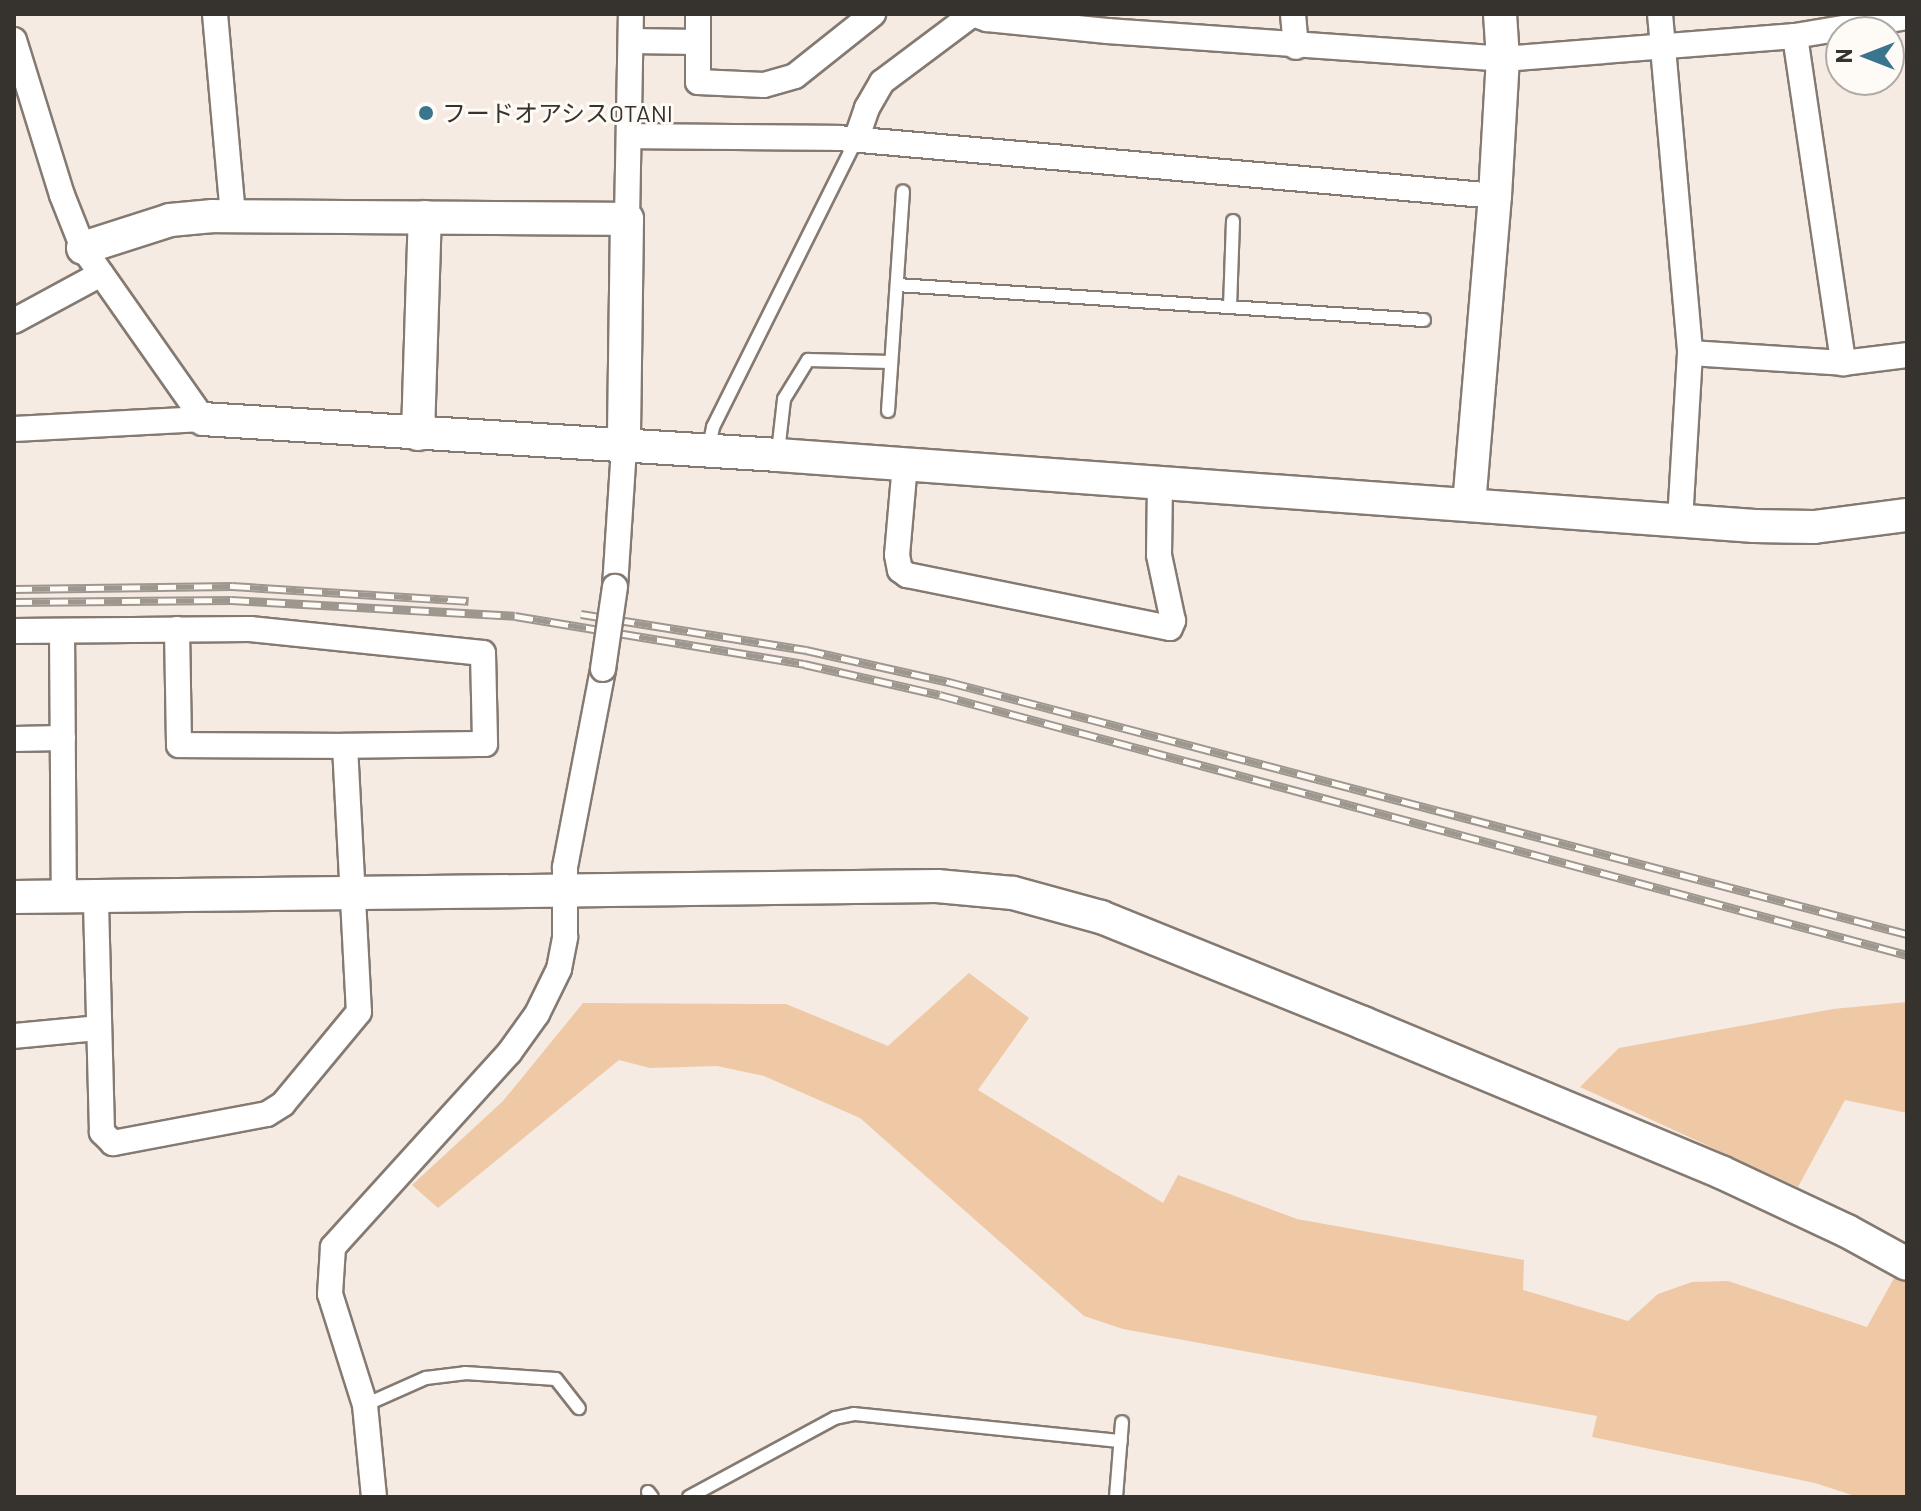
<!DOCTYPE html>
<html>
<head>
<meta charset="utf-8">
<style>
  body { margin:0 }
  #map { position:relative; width:1921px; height:1511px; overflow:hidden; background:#f6ebe2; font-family:Barlow,"Noto Sans JP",sans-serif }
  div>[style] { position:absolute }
  .green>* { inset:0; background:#efc8a5 }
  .roads { filter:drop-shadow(2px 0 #847a72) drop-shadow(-2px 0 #847a72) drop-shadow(0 2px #847a72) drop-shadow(0 -2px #847a72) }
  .lane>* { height:12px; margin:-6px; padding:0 6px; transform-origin:6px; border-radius:6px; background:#fff }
  .street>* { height:24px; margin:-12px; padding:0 12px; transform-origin:12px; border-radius:12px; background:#fff }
  .secondary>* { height:32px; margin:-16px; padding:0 16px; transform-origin:16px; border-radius:16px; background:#fff }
  .rail>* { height:9px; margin-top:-4.5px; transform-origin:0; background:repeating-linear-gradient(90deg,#fefaf6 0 18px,#9e9790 0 36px); box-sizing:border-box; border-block:2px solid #9e9790 }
  .bridges { filter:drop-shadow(2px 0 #847a72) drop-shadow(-2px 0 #847a72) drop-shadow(0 2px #847a72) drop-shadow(0 -2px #847a72) }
  .street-bridge>* { height:24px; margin:-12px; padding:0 12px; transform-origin:12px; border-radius:12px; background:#fff }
  .dots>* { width:22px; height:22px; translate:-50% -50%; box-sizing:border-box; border:4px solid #fefaf6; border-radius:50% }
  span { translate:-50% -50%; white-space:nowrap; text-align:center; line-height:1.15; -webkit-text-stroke:6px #fefaf6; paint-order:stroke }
  .poi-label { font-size:24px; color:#36322e }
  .left { translate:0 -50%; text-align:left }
  .frame { position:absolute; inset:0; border:16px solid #36322e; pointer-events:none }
  .north { position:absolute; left:1825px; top:16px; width:80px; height:80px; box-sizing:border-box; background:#fefaf6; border:2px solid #aeaaa6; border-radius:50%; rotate:270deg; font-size:22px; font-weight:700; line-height:32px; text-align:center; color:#36322e }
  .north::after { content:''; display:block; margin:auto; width:28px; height:36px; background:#39758c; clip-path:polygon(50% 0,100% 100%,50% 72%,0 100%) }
</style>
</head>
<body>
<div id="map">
  <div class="green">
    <div style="clip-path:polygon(969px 973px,1029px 1018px,978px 1090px,1163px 1203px,1178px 1175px,1297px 1219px,1524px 1260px,1523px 1290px,1628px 1321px,1658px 1294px,1692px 1282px,1728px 1281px,1867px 1327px,1898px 1271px,1907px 1276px,1907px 1497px,1858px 1497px,1815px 1483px,1592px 1437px,1597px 1416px,1123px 1329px,1084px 1316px,860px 1118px,764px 1076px,717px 1066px,650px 1068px,619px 1060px,438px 1208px,412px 1185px,503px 1101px,583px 1003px,786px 1004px,888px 1046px)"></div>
    <div style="clip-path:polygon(1907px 1002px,1907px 1113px,1845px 1100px,1798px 1187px,1580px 1087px,1619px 1048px,1833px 1009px)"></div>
  </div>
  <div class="roads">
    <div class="lane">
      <div style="left:897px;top:285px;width:528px;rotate:3.8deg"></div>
      <div style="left:1230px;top:307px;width:86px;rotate:-88deg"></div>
      <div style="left:888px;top:411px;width:220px;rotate:-86.1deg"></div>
      <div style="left:708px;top:451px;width:25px;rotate:-78deg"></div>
      <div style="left:713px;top:427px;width:321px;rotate:-63.5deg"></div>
      <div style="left:778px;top:452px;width:53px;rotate:-83.5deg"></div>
      <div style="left:784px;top:399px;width:46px;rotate:-58.4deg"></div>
      <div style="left:808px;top:360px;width:83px;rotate:1.4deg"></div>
      <div style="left:365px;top:1405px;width:67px;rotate:-23.9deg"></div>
      <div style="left:426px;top:1378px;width:39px;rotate:-7deg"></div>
      <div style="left:465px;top:1373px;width:91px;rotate:3.8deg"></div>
      <div style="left:556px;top:1379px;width:37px;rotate:52deg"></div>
      <div style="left:648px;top:1492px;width:6px;rotate:51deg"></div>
      <div style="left:689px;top:1497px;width:166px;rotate:-28.4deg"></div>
      <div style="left:835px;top:1418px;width:19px;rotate:-12deg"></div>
      <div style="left:854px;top:1414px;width:268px;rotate:5.8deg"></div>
      <div style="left:1116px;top:1497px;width:75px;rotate:-85.4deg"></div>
    </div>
    <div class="street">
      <div style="left:215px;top:14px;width:203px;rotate:84.9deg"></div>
      <div style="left:698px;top:14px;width:68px;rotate:90deg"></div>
      <div style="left:698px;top:82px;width:66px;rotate:2.6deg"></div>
      <div style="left:764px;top:85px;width:32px;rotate:-16deg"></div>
      <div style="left:795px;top:76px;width:100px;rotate:-38.5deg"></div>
      <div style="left:973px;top:14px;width:15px;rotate:20deg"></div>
      <div style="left:987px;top:19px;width:121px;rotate:5.7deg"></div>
      <div style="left:1107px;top:31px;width:397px;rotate:4deg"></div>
      <div style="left:1503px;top:59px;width:293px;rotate:-4.5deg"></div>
      <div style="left:1795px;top:36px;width:114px;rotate:-9.6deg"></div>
      <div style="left:1293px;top:14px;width:33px;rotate:85deg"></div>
      <div style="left:1660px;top:14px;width:340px;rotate:84.9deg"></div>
      <div style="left:1690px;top:353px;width:166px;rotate:93.4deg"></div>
      <div style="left:1795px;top:36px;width:331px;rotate:81.6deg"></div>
      <div style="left:14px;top:40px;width:162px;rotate:72.8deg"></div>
      <div style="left:62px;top:195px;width:57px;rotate:68.4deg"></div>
      <div style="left:83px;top:248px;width:209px;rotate:54.9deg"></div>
      <div style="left:631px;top:41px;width:67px;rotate:0.9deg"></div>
      <div style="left:629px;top:136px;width:209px;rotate:0.5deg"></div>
      <div style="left:838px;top:138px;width:660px;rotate:5.04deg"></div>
      <div style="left:856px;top:140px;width:34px;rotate:-71deg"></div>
      <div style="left:867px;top:108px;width:30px;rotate:-60deg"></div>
      <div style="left:882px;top:82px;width:114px;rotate:-36.8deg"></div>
      <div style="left:627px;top:219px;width:205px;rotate:-88.9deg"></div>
      <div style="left:14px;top:321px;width:99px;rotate:-28.4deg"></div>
      <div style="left:1690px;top:353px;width:153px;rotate:3.7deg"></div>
      <div style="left:1843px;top:363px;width:64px;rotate:-7.1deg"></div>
      <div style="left:14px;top:429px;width:189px;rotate:-3deg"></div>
      <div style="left:905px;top:464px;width:91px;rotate:95deg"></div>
      <div style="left:897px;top:555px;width:15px;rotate:79deg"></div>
      <div style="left:900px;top:570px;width:9px;rotate:36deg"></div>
      <div style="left:907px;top:575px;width:268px;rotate:11.4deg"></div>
      <div style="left:1170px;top:628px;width:8px;rotate:-67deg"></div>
      <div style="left:1173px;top:621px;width:67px;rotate:-102deg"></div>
      <div style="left:1159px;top:555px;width:74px;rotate:-89.2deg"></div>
      <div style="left:615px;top:587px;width:139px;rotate:-86.3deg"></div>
      <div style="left:177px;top:629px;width:116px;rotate:89deg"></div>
      <div style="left:179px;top:745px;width:166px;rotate:0.3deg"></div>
      <div style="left:14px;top:631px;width:236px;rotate:-0.5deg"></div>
      <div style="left:250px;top:629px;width:234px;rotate:5.9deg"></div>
      <div style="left:483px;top:653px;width:91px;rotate:88.7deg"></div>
      <div style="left:485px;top:744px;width:140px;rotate:179.2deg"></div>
      <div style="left:345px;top:746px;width:266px;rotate:87deg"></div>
      <div style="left:359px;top:1012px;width:119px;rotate:129.6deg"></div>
      <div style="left:283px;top:1104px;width:19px;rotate:148deg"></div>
      <div style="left:267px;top:1114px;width:157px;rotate:169.3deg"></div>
      <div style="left:113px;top:1143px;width:16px;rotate:-135deg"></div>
      <div style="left:102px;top:1132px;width:236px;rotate:-91.5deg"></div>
      <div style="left:62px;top:631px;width:266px;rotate:89.6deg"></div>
      <div style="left:14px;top:739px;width:49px;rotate:-1.2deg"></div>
      <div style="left:14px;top:1036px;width:85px;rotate:-5.4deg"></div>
      <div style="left:374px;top:1497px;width:92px;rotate:-95.6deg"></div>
      <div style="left:365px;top:1405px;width:116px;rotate:-107.5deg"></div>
      <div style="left:330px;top:1294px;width:47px;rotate:-86.3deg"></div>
      <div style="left:333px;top:1247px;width:262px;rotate:-47.8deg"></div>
      <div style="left:509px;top:1053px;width:48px;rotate:-54.3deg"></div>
      <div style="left:537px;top:1014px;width:50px;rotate:-63.9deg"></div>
      <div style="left:559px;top:969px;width:33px;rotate:-79deg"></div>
      <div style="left:565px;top:937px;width:70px;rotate:-90deg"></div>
      <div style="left:565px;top:867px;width:202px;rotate:-79.1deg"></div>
    </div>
    <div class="secondary">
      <div style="left:83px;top:248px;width:91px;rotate:-17.8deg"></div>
      <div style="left:170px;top:220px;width:43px;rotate:-5.3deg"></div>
      <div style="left:213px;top:216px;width:414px;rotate:0.4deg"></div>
      <div style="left:627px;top:219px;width:229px;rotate:90.8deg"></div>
      <div style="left:203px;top:419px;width:576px;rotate:3.58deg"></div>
      <div style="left:778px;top:455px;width:979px;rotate:4.16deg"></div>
      <div style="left:1754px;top:526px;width:60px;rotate:1deg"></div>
      <div style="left:1814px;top:527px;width:94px;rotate:-7.4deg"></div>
      <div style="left:418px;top:434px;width:217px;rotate:-88.2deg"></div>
      <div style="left:1469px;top:505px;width:310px;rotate:-85.2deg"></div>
      <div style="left:1495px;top:196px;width:137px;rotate:-86.7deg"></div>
      <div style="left:1503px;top:59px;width:45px;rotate:-93.8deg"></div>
      <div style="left:14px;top:897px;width:923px;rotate:-0.68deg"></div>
      <div style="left:937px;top:886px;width:76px;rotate:5.3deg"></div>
      <div style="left:1013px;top:893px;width:91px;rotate:15.3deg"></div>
      <div style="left:1101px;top:917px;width:283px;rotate:22deg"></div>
      <div style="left:1363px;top:1023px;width:388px;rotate:22.6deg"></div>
      <div style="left:1721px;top:1172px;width:139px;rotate:25.1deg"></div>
      <div style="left:1847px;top:1231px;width:68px;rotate:28.8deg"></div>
    </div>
  </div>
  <div class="rail">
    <div style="left:14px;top:589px;width:218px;rotate:-0.8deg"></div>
    <div style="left:232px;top:586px;width:237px;rotate:3.6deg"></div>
    <div style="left:14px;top:602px;width:217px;rotate:-0.5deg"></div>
    <div style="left:231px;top:600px;width:284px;rotate:3.2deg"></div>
    <div style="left:515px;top:616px;width:293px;rotate:9.4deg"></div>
    <div style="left:804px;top:664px;width:139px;rotate:12.8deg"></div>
    <div style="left:940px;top:695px;width:1001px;rotate:15.05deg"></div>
    <div style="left:581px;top:614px;width:228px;rotate:9.1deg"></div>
    <div style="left:806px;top:650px;width:147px;rotate:12.6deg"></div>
    <div style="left:949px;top:682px;width:991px;rotate:14.74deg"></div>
  </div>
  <div class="bridges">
    <div class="street-bridge">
      <div style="left:603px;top:669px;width:83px;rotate:-81.7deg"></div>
    </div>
  </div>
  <div class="dots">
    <div style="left:426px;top:113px;background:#39758c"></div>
  </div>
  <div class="poi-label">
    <span class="left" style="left:442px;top:113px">フードオアシスOTANI</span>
  </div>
  <div class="frame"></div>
  <div class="north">N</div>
</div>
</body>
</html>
